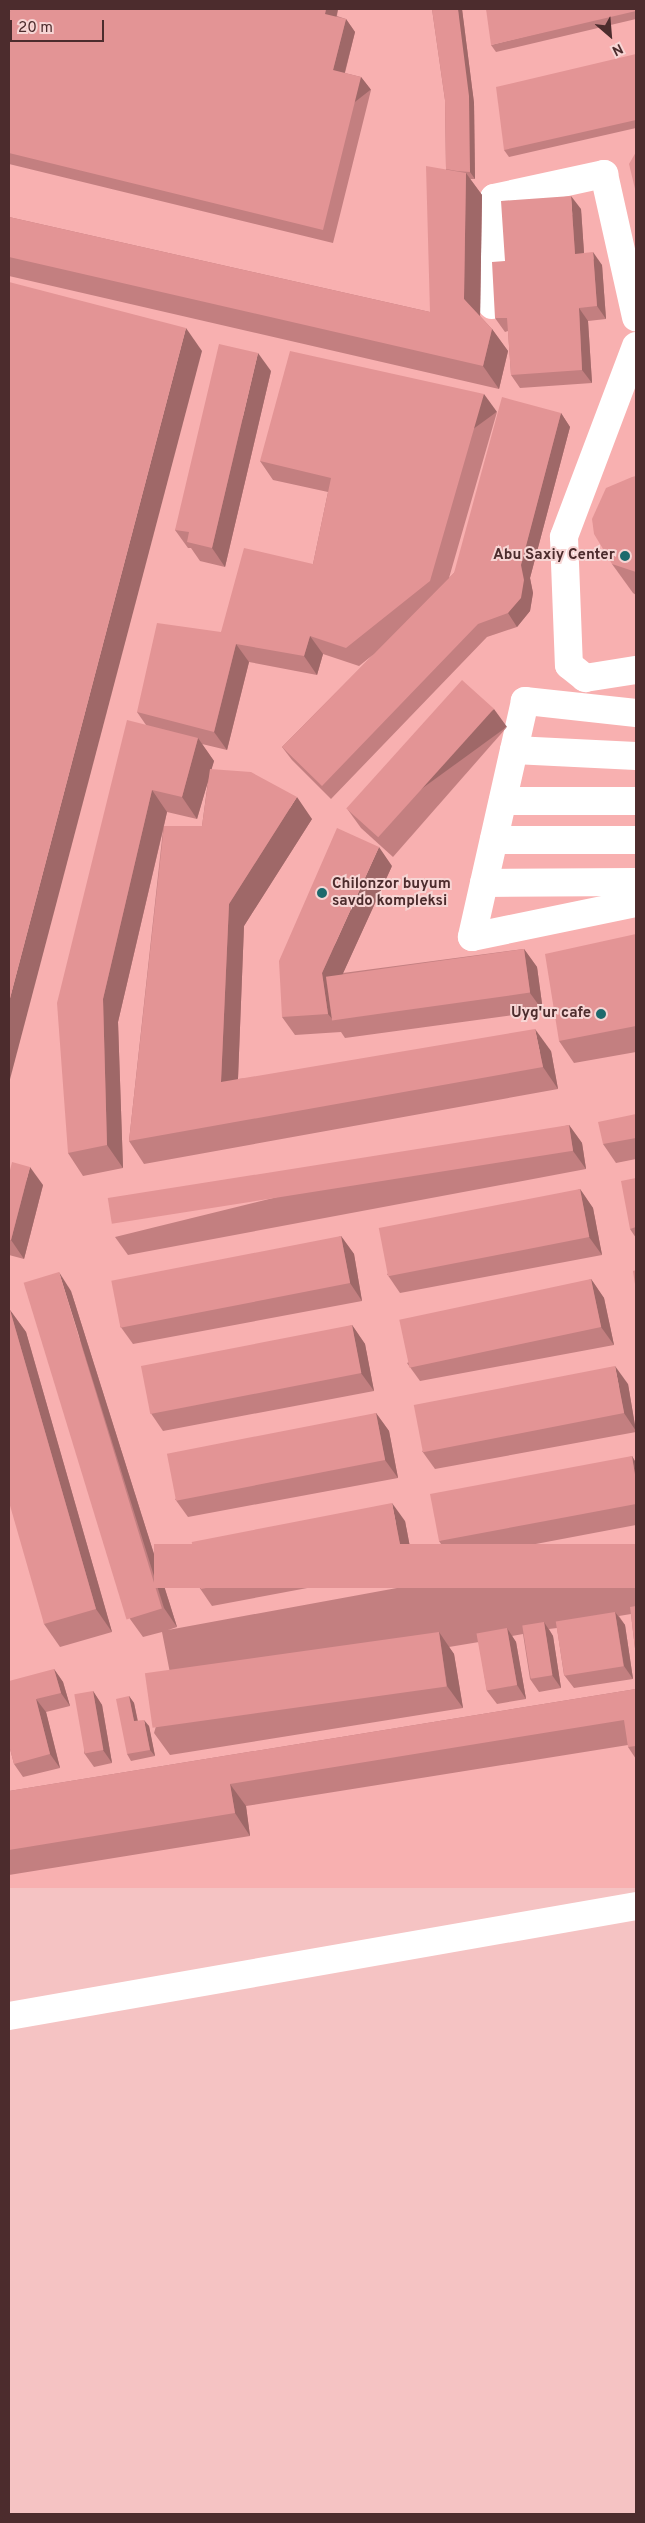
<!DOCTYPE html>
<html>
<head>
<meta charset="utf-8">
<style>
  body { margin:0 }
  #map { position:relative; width:645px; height:2523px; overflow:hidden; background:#f5c3c3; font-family:Overpass,sans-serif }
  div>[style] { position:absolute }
  .built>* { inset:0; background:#f8b0b0; transform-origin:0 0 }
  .minor>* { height:28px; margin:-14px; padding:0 14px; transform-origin:14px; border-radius:14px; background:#fff }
  .wall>* { inset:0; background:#c37f80 }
  .shaded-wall>* { inset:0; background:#9f6868; transform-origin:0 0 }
  .building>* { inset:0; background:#e39495; transform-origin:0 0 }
  .dots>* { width:14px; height:14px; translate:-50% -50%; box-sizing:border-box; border:2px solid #f7d5d4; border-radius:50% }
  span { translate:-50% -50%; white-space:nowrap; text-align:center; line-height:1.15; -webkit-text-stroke:4px #f7d5d4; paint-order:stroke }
  .poi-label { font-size:15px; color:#4c2c2d; font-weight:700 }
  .right { translate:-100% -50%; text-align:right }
  .left { translate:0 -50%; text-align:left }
  .frame { position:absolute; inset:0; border:10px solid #4c2c2d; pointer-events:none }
  .north { position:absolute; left:585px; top:10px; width:50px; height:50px; -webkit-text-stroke:4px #f7d5d4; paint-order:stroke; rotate:153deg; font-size:14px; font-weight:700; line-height:20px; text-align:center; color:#4c2c2d }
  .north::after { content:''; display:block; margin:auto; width:18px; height:22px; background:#4c2c2d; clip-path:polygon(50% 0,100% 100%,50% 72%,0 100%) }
  .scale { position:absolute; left:10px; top:20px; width:94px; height:22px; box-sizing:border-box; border:2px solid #4c2c2d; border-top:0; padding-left:6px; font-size:15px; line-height:18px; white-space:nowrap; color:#4c2c2d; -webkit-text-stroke:4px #f7d5d4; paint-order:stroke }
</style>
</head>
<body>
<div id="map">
  <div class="built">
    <div style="left:9px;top:9px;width:627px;height:1879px"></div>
  </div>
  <div class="minor">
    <div style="left:492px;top:305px;width:107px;rotate:-88.9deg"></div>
    <div style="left:494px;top:198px;width:113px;rotate:-12.3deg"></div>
    <div style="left:604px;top:174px;width:147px;rotate:77.4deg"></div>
    <div style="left:636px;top:346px;width:204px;rotate:110.7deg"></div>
    <div style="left:564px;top:537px;width:128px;rotate:87.8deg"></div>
    <div style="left:569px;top:665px;width:21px;rotate:39deg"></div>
    <div style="left:585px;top:678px;width:52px;rotate:-8.9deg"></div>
    <div style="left:636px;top:713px;width:112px;rotate:-173.8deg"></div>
    <div style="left:525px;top:701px;width:242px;rotate:102.7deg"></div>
    <div style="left:472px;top:937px;width:167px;rotate:-11.7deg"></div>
    <div style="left:514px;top:750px;width:122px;rotate:2.8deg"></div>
    <div style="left:503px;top:801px;width:133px"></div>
    <div style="left:494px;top:840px;width:142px"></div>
    <div style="left:484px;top:883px;width:152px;rotate:-0.4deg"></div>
    <div style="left:9px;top:2016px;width:637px;rotate:-9.95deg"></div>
  </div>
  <div class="wall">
    <div style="clip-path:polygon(11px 9px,338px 9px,337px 16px,346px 19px,355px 32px,345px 73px,361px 77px,371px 90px,333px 243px,9px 164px,9px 16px)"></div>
    <div style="clip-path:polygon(432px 9px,462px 9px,474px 103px,475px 179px,470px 179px,482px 195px,480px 316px,492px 329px,508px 351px,499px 389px,9px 276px,9px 217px,430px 312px,446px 169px,445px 100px)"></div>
    <div style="clip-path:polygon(636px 9px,636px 19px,496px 52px,491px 45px)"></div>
    <div style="clip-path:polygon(636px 54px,636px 128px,509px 157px,504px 150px)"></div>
    <div style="clip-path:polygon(581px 209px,584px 253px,602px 265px,606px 319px,588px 321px,592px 383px,520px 388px,511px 375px,508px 331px,505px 332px,495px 318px,505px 261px)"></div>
    <div style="clip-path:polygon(271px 371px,225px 567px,200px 561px,191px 548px,188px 548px,175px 530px)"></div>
    <div style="clip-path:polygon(evenodd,497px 412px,449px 578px,454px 573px,561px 413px,570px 427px,530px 578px,533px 593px,530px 611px,517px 627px,487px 637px,331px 799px,292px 760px,282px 747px,374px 654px,359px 666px,323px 654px,317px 675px,249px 662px,227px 750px,202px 744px,214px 761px,211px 770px,312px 819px,244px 926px,238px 1079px,551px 1051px,558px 1089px,144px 1164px,129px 1141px,163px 830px,118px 1022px,123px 1168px,83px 1176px,68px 1153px,146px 725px,137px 712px,221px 632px,313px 564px,328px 492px,273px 480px,260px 461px,497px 412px,208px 781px,202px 826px,164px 826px,167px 812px,197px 819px,208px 781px)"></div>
    <div style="clip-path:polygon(636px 476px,636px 595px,633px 593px,612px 564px)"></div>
    <div style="clip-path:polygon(507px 727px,393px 857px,361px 828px,348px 810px)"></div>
    <div style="clip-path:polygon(392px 866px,343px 973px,524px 949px,537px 967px,543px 1011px,345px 1038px,341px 1032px,295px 1035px,282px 1017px)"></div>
    <div style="clip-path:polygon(636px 934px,636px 1052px,574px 1063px,559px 1041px)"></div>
    <div style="clip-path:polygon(636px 1114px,636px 1159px,616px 1163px,603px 1144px)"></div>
    <div style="clip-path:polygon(569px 1125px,582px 1143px,586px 1169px,128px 1255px,115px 1237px)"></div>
    <div style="clip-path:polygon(9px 1174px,43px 1185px,24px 1259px,9px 1255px)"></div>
    <div style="clip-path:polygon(636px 1178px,636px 1238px,630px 1229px)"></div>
    <div style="clip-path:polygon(580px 1189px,593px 1208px,602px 1255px,400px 1293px,387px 1274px)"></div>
    <div style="clip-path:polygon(341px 1236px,354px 1254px,362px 1301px,133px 1344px,120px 1326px)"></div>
    <div style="clip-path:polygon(591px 1279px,604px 1298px,614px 1345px,420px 1381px,407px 1363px)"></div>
    <div style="clip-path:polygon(71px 1291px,177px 1627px,168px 1630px,636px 1544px,636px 1657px,631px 1614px,619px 1616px,625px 1625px,633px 1679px,574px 1688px,564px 1675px,557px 1628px,549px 1629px,553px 1636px,561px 1688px,539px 1692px,530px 1679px,523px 1634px,512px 1636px,516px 1642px,526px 1699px,497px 1704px,487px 1691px,479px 1642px,449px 1647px,454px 1654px,463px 1708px,170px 1755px,154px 1733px,171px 1675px,170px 1673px,162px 1632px,143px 1637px,130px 1619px)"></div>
    <div style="clip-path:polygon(10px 1310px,26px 1332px,112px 1632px,60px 1647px,44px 1624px)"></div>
    <div style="clip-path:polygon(352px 1325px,365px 1344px,374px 1391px,163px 1431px,150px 1412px)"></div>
    <div style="clip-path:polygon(628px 1384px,636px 1432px,435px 1469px,422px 1451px)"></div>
    <div style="clip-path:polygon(376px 1413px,389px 1431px,398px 1478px,188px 1517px,175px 1499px)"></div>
    <div style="clip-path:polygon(632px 1456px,636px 1463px,636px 1525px,452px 1560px,439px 1541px)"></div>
    <div style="clip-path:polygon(405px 1521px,414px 1568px,212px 1606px,199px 1587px)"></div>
    <div style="clip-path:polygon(54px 1669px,63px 1682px,70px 1706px,46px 1712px,60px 1768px,23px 1777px,14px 1764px,9px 1745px)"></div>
    <div style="clip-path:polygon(636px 1689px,636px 1759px,628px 1747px,628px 1745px,246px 1806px,250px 1836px,9px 1875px,9px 1791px)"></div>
    <div style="clip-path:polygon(93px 1691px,102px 1705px,112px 1763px,94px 1767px,84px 1753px)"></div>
    <div style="clip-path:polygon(129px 1696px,134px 1703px,138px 1721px,149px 1726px,155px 1756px,131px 1761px,127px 1754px)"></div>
  </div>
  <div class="shaded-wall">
    <div style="clip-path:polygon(326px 9px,338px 9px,334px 27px,325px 14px)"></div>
    <div style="clip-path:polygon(458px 9px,462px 9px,474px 103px,475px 179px,470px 172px)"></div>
    <div style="clip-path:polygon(346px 19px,355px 32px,342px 83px,333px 70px)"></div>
    <div style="left:361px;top:77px;width:16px;height:158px;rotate:52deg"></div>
    <div style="clip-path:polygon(466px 173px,482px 195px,480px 321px,464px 299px)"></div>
    <div style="clip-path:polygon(571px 196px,581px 209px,585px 267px,575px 254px)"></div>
    <div style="clip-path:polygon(593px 252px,602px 265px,606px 319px,597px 306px)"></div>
    <div style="clip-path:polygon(579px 308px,588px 321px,592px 383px,582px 370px)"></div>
    <div style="clip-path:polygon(186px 328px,202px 351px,9px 1083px,9px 1002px)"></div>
    <div style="clip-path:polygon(492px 329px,508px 351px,499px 389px,483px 366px)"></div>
    <div style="clip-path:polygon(258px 353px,271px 371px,225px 567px,212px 548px)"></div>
    <div style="left:484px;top:394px;width:22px;height:195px;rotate:54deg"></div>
    <div style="clip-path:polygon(561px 413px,570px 427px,530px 578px,533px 593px,530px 611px,517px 627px,508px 613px)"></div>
    <div style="clip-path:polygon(310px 636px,323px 654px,317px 675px,304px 656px)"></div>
    <div style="clip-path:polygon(236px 644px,249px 662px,227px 750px,214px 732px)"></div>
    <div style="left:494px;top:709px;width:22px;height:171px;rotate:54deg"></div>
    <div style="clip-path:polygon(198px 738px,214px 761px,197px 819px,182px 797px)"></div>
    <div style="clip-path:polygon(152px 790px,167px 812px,118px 1022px,123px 1168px,107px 1145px,103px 999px)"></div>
    <div style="clip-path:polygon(297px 797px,312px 819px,244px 926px,237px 1104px,221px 1082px,229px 904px)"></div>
    <div style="clip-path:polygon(379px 847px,392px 866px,335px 991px,333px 1020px,328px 1014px,322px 973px)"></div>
    <div style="clip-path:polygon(524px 949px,537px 967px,543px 1011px,530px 993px)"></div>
    <div style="clip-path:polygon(535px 1029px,551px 1051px,558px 1089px,543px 1067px)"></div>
    <div style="clip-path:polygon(569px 1125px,582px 1143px,586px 1169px,573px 1151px)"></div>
    <div style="clip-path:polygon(30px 1167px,43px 1185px,24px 1259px,11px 1240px)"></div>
    <div style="clip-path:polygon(580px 1189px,593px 1208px,602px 1255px,589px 1237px)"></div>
    <div style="clip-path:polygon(341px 1236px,354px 1254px,362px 1301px,350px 1283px)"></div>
    <div style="clip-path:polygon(59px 1272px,71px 1291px,177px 1627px,164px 1608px)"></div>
    <div style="clip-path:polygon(591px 1279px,604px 1298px,614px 1345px,601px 1327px)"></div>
    <div style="clip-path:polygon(10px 1310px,26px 1332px,112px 1632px,96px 1609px)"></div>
    <div style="clip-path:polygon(352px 1325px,365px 1344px,374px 1391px,361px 1373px)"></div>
    <div style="clip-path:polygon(615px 1366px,628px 1384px,636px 1431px,624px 1413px)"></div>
    <div style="clip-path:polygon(376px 1413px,389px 1431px,398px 1478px,385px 1460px)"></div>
    <div style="clip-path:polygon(632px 1456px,636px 1463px,636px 1481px)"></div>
    <div style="clip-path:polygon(392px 1503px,405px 1521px,414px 1568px,401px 1550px)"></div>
    <div style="clip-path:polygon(615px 1612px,625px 1625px,633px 1679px,624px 1666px)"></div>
    <div style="clip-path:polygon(544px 1622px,553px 1636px,561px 1688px,552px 1675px)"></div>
    <div style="clip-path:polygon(507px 1628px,516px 1642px,526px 1699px,517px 1685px)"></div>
    <div style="clip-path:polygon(439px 1632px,454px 1654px,463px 1708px,447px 1686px)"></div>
    <div style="clip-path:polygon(54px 1669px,63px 1682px,70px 1706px,61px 1693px)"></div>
    <div style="clip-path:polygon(93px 1691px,102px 1705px,112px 1763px,103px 1750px)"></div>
    <div style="clip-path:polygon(129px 1696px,134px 1703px,139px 1728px,134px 1721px)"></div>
    <div style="clip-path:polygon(36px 1699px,46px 1712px,60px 1768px,50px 1754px)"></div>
    <div style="clip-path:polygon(144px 1720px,149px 1726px,155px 1756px,150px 1750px)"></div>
    <div style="clip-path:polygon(230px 1784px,246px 1806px,250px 1836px,235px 1813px)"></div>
  </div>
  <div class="building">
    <div style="clip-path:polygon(11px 9px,326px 9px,325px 14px,346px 19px,333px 70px,361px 77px,323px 230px,9px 153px,9px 16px)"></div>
    <div style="clip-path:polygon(432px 9px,458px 9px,469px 96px,470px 172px,457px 171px,446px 169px,445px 100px)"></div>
    <div style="clip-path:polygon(486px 9px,636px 9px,636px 11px,491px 45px)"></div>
    <div style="clip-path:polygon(636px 54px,636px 120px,504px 150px,496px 87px)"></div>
    <div style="clip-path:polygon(636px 152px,636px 193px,629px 164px)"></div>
    <div style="clip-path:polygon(426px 166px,466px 173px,464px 299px,492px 329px,483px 366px,9px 257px,9px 217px,430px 312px)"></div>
    <div style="clip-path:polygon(571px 196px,575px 254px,593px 252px,597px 306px,579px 308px,582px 370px,511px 375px,507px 318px,495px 318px,492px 262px,505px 261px,501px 201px)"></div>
    <div style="clip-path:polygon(9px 282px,186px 328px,9px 1002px)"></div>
    <div style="clip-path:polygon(219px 344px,258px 353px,212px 548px,187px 542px,189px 532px,175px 530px)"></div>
    <div style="clip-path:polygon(290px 351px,484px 394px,430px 581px,346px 648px,310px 636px,304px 656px,236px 644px,214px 732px,137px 712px,157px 623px,221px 632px,244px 548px,313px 564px,331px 478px,260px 461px)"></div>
    <div style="clip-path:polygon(502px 397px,561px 413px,521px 565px,524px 580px,521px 598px,508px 613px,478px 624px,322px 786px,282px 747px,454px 573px)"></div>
    <div style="clip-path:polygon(636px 476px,636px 572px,612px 564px,594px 534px,592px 519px,606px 488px,632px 477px)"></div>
    <div style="left:462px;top:680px;width:43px;height:173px;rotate:42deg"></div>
    <div style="clip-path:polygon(127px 720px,198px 738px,182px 797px,152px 790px,103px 999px,107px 1145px,68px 1153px,57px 1003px)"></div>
    <div style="clip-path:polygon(210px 769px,251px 772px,297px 797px,229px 904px,221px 1082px,535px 1029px,543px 1067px,129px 1141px,164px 826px,202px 826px)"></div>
    <div style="clip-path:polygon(337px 828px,379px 847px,322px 973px,328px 1014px,282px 1017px,279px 961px)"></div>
    <div style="clip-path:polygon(636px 934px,636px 1026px,559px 1041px,545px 954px)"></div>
    <div style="left:524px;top:949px;width:44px;height:200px;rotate:82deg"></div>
    <div style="clip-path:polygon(636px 1114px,636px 1138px,603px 1144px,598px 1122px)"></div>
    <div style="left:569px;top:1125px;width:26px;height:467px;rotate:81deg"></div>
    <div style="clip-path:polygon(12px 1162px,30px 1167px,11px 1240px,9px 1240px,9px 1174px)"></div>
    <div style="clip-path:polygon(636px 1178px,636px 1227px,630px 1229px,621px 1181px)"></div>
    <div style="left:580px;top:1189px;width:49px;height:205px;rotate:79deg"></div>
    <div style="left:341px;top:1236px;width:48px;height:234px;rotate:79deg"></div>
    <div style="clip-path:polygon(636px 1270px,636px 1291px,633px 1271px)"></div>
    <div style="left:59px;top:1272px;width:352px;height:37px;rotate:73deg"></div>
    <div style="left:591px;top:1279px;width:49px;height:196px;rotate:78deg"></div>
    <div style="clip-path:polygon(10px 1310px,96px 1609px,44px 1624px,9px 1502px,9px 1311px)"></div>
    <div style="left:352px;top:1325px;width:49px;height:215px;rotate:79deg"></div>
    <div style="left:615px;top:1366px;width:48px;height:205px;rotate:79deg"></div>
    <div style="left:376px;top:1413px;width:48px;height:213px;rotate:79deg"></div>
    <div style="clip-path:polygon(632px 1456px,636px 1481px,636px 1504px,439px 1541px,430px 1494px)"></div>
    <div style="left:392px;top:1503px;width:48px;height:204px;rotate:79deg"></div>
    <div style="left:636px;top:1544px;width:44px;height:482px;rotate:90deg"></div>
    <div style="clip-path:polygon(636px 1606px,636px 1657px,630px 1607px)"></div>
    <div style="left:615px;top:1612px;width:55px;height:60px;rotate:81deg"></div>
    <div style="left:544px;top:1622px;width:54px;height:22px;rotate:81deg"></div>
    <div style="left:507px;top:1628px;width:58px;height:31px;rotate:80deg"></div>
    <div style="left:439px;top:1632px;width:55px;height:297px;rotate:82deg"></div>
    <div style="clip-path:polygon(54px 1669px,61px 1693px,36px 1699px,50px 1754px,14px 1764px,9px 1745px,9px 1681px)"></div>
    <div style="clip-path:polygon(636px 1689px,636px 1746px,628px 1747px,624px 1720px,230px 1784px,235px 1813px,9px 1850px,9px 1791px)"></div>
    <div style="left:93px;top:1691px;width:60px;height:19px;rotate:80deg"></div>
    <div style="clip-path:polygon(129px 1696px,134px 1721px,144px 1720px,150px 1750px,127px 1754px,116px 1699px)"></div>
  </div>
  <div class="dots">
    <div style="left:625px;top:556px;background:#1d6a6d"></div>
    <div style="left:322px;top:893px;background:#1d6a6d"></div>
    <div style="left:601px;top:1014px;background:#1d6a6d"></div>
  </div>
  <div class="poi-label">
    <span class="right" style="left:615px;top:556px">Abu Saxiy Center</span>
    <span class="left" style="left:332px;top:893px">Chilonzor buyum<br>savdo kompleksi</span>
    <span class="right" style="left:591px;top:1014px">Uyg'ur cafe</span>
  </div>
  <div class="frame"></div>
  <div class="north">N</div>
  <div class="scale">20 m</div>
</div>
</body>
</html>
